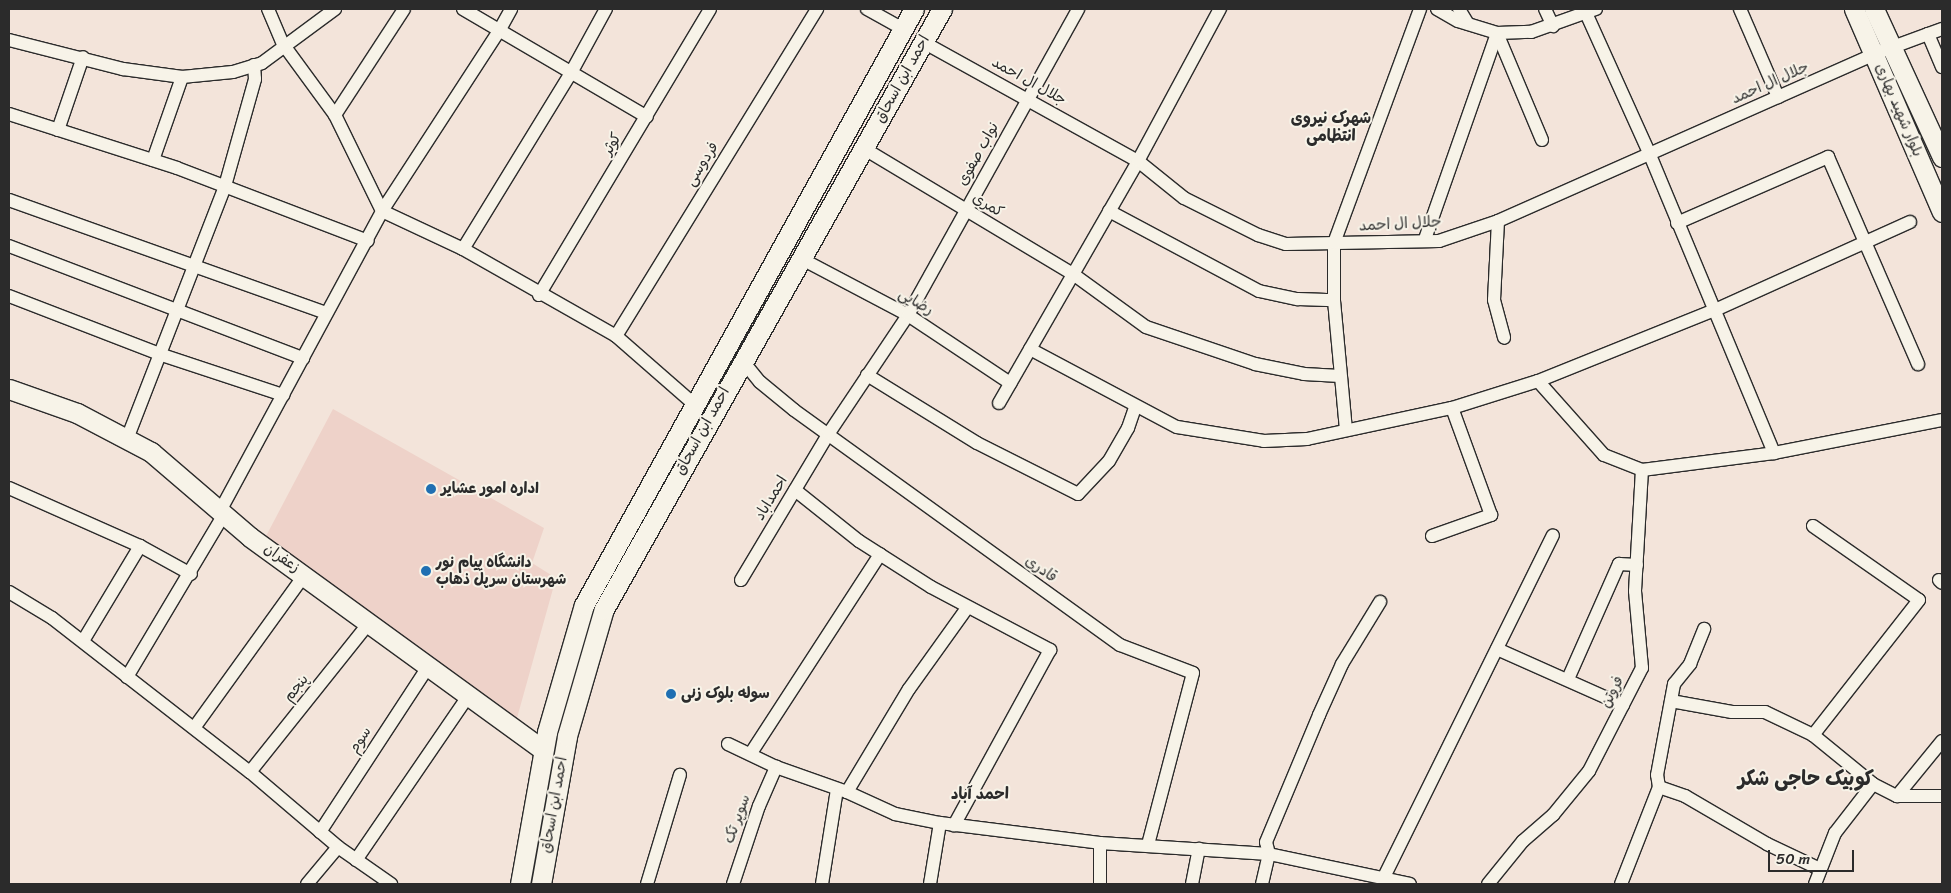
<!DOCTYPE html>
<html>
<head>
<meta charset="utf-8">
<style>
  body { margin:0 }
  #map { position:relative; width:1951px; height:893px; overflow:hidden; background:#f3e4da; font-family:Sriracha,"Playpen Sans Arabic",sans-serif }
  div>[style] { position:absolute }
  .built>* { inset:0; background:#eed2c9 }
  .roads { filter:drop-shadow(1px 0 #2b2b2b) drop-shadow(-1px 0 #2b2b2b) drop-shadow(0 1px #2b2b2b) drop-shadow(0 -1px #2b2b2b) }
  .street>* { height:12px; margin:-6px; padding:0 6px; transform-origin:6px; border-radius:6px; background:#f7f3e8 }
  .secondary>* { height:19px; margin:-9.5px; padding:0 9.5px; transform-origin:9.5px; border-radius:9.5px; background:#f7f3e8 }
  .dots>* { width:14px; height:14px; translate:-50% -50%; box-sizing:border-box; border:2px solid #f7f3e8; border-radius:50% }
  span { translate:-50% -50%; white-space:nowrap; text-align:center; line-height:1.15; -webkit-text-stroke:4px #f7f3e8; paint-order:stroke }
  .street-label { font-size:15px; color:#2b2b2b }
  .poi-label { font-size:15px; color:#2b2b2b; font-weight:700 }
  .left { translate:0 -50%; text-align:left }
  .neighbourhood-label { font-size:16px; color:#2b2b2b; font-weight:700 }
  .district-label { font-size:20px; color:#2b2b2b; font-weight:700 }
  .frame { position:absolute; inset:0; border:10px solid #2b2b2b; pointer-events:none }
  .scale { position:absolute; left:1768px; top:850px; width:86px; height:22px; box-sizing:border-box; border:2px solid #2b2b2b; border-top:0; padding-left:6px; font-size:15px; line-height:18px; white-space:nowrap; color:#2b2b2b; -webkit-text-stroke:4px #f7f3e8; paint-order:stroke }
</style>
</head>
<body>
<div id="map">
  <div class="built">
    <div style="clip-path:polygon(333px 409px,544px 528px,532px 563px,556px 578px,517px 718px,509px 718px,265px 538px)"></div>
  </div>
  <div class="roads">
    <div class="street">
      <div style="left:268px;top:9px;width:38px;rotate:67deg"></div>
      <div style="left:283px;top:44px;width:88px;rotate:53.8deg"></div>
      <div style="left:335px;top:115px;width:107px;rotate:63.9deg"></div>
      <div style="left:382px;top:211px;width:89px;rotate:25.1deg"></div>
      <div style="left:463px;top:249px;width:176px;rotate:29.6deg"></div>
      <div style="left:616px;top:336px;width:103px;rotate:41.1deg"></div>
      <div style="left:463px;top:9px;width:213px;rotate:30.4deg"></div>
      <div style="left:867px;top:9px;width:41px;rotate:29.1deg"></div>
      <div style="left:1437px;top:9px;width:24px;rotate:30deg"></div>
      <div style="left:1458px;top:21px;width:41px;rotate:17.1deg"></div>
      <div style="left:1497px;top:33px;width:34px;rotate:-2deg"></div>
      <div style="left:1531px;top:32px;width:69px;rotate:-19.5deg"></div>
      <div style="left:1459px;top:9px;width:17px;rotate:59deg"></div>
      <div style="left:1545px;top:9px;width:19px;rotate:65deg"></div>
      <div style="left:1740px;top:9px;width:96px;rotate:66.6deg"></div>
      <div style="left:1586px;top:13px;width:156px;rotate:65.7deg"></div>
      <div style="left:1650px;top:155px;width:323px;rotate:67.4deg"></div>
      <div style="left:1497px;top:33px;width:116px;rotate:67.2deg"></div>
      <div style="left:1928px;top:34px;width:15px;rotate:-20deg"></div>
      <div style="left:9px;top:40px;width:118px;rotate:14.3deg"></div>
      <div style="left:123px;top:69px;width:60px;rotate:7.7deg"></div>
      <div style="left:182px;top:77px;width:51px;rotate:-5.6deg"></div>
      <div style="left:233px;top:72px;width:30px;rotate:-17deg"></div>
      <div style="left:262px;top:63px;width:91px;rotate:-36.5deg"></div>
      <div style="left:923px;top:42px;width:246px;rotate:29deg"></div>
      <div style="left:1138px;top:161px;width:59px;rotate:38.8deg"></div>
      <div style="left:1184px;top:198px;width:83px;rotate:26.6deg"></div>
      <div style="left:1258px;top:235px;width:29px;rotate:18deg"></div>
      <div style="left:1286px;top:244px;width:153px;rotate:-1.1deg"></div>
      <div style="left:1439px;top:241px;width:62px;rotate:-18.7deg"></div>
      <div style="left:1498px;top:221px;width:411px;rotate:-23.9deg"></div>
      <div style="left:1874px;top:54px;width:58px;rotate:-20.3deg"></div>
      <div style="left:1928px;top:34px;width:36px;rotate:67deg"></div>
      <div style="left:9px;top:114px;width:176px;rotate:17.8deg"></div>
      <div style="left:177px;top:168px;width:204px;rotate:20.9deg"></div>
      <div style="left:335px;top:115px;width:126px;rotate:-56.9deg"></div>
      <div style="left:58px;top:130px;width:77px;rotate:-71.1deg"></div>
      <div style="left:863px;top:148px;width:245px;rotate:31deg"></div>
      <div style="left:1073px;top:274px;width:90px;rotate:36deg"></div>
      <div style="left:1146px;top:327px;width:115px;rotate:18.7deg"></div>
      <div style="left:1255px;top:364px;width:50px;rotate:11.5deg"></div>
      <div style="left:1304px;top:374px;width:36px;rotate:3deg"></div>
      <div style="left:153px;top:160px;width:88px;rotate:-70.7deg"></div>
      <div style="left:9px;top:200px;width:337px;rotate:19.6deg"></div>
      <div style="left:1109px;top:211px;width:170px;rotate:28.1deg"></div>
      <div style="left:1259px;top:291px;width:40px;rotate:12deg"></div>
      <div style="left:1298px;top:299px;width:36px;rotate:2deg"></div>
      <div style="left:1498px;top:221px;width:79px;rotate:92.9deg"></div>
      <div style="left:1494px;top:300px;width:39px;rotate:75deg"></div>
      <div style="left:1677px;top:223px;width:165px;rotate:-23.6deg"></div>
      <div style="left:1828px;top:157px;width:226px;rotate:66.5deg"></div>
      <div style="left:1425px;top:239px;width:218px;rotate:-70.7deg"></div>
      <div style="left:9px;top:246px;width:315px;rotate:20.9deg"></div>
      <div style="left:463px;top:249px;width:209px;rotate:-58.5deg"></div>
      <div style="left:572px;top:71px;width:71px;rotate:-61.3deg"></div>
      <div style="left:800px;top:258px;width:122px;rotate:27.8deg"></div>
      <div style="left:908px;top:315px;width:123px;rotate:33.7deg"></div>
      <div style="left:539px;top:295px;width:333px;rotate:-59.1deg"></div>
      <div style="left:9px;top:296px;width:161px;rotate:21.1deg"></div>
      <div style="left:159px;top:354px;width:131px;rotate:18.3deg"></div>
      <div style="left:616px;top:336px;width:384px;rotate:-58.4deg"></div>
      <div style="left:1030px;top:349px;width:166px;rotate:28deg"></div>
      <div style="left:1177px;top:427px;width:88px;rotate:9.1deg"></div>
      <div style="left:1264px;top:441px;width:43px;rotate:-2.7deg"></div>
      <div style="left:1307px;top:439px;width:148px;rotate:-12.1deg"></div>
      <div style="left:1452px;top:408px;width:90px;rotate:-17.4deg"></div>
      <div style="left:1538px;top:381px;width:191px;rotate:-21.9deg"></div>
      <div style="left:1715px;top:310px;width:214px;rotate:-24.3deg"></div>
      <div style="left:742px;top:360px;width:28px;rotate:51deg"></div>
      <div style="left:760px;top:382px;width:44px;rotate:39.5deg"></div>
      <div style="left:794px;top:410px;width:402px;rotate:35.8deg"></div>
      <div style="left:1120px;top:645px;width:78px;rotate:21deg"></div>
      <div style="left:1193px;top:673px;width:178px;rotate:104.7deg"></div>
      <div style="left:867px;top:375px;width:129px;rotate:31.7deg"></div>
      <div style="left:977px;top:443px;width:113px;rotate:26.8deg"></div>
      <div style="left:1078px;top:494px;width:45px;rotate:-46.8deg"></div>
      <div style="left:1109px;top:461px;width:38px;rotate:-60deg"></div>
      <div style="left:1128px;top:428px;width:21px;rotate:-71deg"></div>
      <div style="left:1538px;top:381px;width:99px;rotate:48.3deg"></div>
      <div style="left:1604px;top:455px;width:41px;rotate:21.5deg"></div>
      <div style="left:1642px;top:470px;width:133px;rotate:-7.3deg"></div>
      <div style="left:1774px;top:453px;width:171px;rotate:-11.1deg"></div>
      <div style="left:999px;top:403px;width:279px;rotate:-60.1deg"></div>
      <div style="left:1138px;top:161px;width:173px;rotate:-61.7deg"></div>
      <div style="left:1346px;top:430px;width:131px;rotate:-95.3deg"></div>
      <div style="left:1334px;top:300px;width:57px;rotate:-90deg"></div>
      <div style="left:1334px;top:243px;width:249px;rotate:-69.8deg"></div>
      <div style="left:127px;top:439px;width:271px;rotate:-68.8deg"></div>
      <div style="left:225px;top:186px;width:111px;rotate:-74.3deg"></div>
      <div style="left:255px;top:79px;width:14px;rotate:-94deg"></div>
      <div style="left:9px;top:488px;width:143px;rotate:23.9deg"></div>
      <div style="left:140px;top:546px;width:58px;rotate:28.8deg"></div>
      <div style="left:795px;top:490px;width:82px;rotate:38.6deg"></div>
      <div style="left:859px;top:541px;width:85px;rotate:32.6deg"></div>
      <div style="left:931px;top:587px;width:135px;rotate:27.9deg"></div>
      <div style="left:1050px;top:650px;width:200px;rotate:118.7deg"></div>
      <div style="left:220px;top:511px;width:341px;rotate:-61.6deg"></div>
      <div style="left:382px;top:211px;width:215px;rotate:-57deg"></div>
      <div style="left:499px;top:31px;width:25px;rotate:-61deg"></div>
      <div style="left:1813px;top:526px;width:129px;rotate:34.9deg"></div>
      <div style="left:1919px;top:600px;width:172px;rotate:128.1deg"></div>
      <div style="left:1432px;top:536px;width:63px;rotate:-19.6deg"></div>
      <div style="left:1491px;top:515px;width:114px;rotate:-110deg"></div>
      <div style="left:741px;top:580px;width:171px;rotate:-59.1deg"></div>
      <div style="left:829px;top:433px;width:142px;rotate:-56.2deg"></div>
      <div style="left:908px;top:315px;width:350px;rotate:-60.9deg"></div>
      <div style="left:1939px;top:580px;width:4px;rotate:45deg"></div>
      <div style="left:9px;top:592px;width:50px;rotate:31.2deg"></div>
      <div style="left:52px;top:618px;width:251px;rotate:37.9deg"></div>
      <div style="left:250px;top:772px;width:116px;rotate:40.4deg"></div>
      <div style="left:338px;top:847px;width:65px;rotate:34.9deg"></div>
      <div style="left:83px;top:641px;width:111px;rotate:-59deg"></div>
      <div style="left:1497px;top:649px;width:138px;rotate:24deg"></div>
      <div style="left:127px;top:677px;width:190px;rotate:-59.2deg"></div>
      <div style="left:1568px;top:679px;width:126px;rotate:-66.1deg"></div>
      <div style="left:1619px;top:564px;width:18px;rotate:3deg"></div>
      <div style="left:1671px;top:701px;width:62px;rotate:10.2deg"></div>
      <div style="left:1732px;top:712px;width:33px"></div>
      <div style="left:1765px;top:712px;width:53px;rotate:25.6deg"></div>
      <div style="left:1813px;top:735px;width:77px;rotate:39.2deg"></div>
      <div style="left:1873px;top:784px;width:27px;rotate:27deg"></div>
      <div style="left:1897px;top:796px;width:45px"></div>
      <div style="left:194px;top:728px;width:190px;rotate:-54.2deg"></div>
      <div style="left:728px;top:744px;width:53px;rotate:25.6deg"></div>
      <div style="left:776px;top:767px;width:75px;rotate:19.4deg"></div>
      <div style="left:847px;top:792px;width:53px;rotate:24.6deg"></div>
      <div style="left:895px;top:814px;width:46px;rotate:11.3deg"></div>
      <div style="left:940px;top:823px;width:161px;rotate:7.1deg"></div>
      <div style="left:1100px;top:843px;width:169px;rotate:3.7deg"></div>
      <div style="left:1269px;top:854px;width:144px;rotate:12deg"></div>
      <div style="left:751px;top:753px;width:237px;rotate:-57deg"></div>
      <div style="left:250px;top:772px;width:189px;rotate:-51.4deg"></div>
      <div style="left:1659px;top:787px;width:28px;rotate:19deg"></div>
      <div style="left:1685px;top:796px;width:95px;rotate:30.3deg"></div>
      <div style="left:1767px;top:844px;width:59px;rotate:25.3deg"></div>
      <div style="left:847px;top:792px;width:120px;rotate:-59deg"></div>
      <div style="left:909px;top:689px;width:100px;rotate:-54.4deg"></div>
      <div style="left:1897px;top:796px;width:71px;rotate:-50.7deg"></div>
      <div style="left:320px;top:832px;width:197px;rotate:-56.8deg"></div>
      <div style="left:356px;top:860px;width:200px;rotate:-55.6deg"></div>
      <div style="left:1384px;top:877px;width:381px;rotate:-63.7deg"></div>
      <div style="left:307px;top:884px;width:48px;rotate:-50deg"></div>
      <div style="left:647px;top:884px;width:114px;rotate:-73.2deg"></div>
      <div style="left:733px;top:884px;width:82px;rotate:-71.6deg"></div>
      <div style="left:759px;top:806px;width:43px;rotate:-66.4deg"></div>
      <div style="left:822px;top:884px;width:96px;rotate:-81deg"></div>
      <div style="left:930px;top:884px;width:62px;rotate:-80.7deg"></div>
      <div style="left:1100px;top:884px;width:41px;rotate:-90deg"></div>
      <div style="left:1192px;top:884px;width:36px;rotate:-79deg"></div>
      <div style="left:1262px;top:884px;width:31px;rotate:-77deg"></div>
      <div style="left:1269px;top:854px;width:12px;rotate:-104deg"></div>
      <div style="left:1266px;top:842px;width:138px;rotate:-67.3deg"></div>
      <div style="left:1319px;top:715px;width:56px;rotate:-65.7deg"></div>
      <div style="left:1342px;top:664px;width:73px;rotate:-58.5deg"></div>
      <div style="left:1488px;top:884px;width:55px;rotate:-50.9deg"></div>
      <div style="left:1523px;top:841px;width:40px;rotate:-41deg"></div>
      <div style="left:1553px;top:815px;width:57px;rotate:-50.7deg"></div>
      <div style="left:1589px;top:771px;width:116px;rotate:-62.8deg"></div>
      <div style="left:1642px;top:668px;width:77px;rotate:-95.2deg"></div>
      <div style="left:1635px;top:591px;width:121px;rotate:-86.7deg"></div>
      <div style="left:1621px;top:884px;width:104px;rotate:-68.6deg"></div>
      <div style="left:1659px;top:787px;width:12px;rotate:-99deg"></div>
      <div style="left:1657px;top:775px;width:93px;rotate:-79.4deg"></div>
      <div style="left:1674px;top:684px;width:26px;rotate:-51deg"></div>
      <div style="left:1690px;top:664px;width:38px;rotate:-68deg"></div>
      <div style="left:1815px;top:884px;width:55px;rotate:-68.6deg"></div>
      <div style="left:1835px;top:833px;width:62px;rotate:-52.2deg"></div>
    </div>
    <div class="secondary">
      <div style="left:1854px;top:9px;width:221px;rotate:66.6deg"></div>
      <div style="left:1874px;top:9px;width:163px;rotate:65.3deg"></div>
      <div style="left:9px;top:389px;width:72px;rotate:19.4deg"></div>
      <div style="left:77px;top:413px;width:84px;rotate:27.8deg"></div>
      <div style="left:151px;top:452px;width:130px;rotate:40.6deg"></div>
      <div style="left:250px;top:537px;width:362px;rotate:36deg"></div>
      <div style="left:520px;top:884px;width:154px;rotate:-79.9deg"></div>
      <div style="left:547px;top:732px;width:132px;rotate:-73.8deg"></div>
      <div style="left:584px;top:605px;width:681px;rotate:-61.03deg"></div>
      <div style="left:541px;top:884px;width:150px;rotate:-80deg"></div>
      <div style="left:567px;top:736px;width:132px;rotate:-73.8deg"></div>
      <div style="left:604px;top:609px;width:689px;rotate:-60.61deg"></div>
    </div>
  </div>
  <div class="dots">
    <div style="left:431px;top:489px;background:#1f6fb2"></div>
    <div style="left:426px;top:571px;background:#1f6fb2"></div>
    <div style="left:671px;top:694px;background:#1f6fb2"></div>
  </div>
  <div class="street-label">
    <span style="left:902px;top:79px;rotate:-61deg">احمد ابن اسحاق</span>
    <span style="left:1029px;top:81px;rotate:29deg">جلال ال احمد</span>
    <span style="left:1770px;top:83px;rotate:-24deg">جلال ال احمد</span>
    <span style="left:1899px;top:110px;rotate:67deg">بلوار شهید بهاری</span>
    <span style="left:612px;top:144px;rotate:-59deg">کوثر</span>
    <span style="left:978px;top:154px;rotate:-61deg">نواب صفوی</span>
    <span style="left:702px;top:164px;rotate:-58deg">فردوسی</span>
    <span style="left:988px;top:205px;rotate:31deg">کمری</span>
    <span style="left:1400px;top:224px;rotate:-3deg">جلال ال احمد</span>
    <span style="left:916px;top:302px;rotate:31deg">رضایی</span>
    <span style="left:702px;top:431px;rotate:-61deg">احمد ابن اسحاق</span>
    <span style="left:771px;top:498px;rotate:-59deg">احمداباد</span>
    <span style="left:282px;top:558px;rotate:34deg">زعفران</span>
    <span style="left:1041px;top:569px;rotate:35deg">قادری</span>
    <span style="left:296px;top:688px;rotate:-51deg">پنجم</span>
    <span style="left:1612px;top:692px;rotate:-63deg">فروتن</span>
    <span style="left:360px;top:740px;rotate:-57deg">سوم</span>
    <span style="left:554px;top:805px;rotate:-80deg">احمد ابن اسحاق</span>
    <span style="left:737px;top:819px;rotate:-70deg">سوپر تک</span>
  </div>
  <div class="poi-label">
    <span class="left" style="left:441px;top:489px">اداره امور عشایر</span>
    <span class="left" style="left:436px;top:571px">دانشگاه پیام نور<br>شهرستان سرپل ذهاب</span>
    <span class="left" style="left:681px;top:694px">سوله بلوک زنی</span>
  </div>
  <div class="neighbourhood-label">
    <span style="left:1331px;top:127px">شهرک نیروی<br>انتظامی</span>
    <span style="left:980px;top:794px">احمد آباد</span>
  </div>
  <div class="district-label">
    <span style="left:1806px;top:778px">کوبیک حاجی شکر</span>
  </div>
  <div class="frame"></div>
  <div class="scale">50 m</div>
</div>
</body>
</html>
